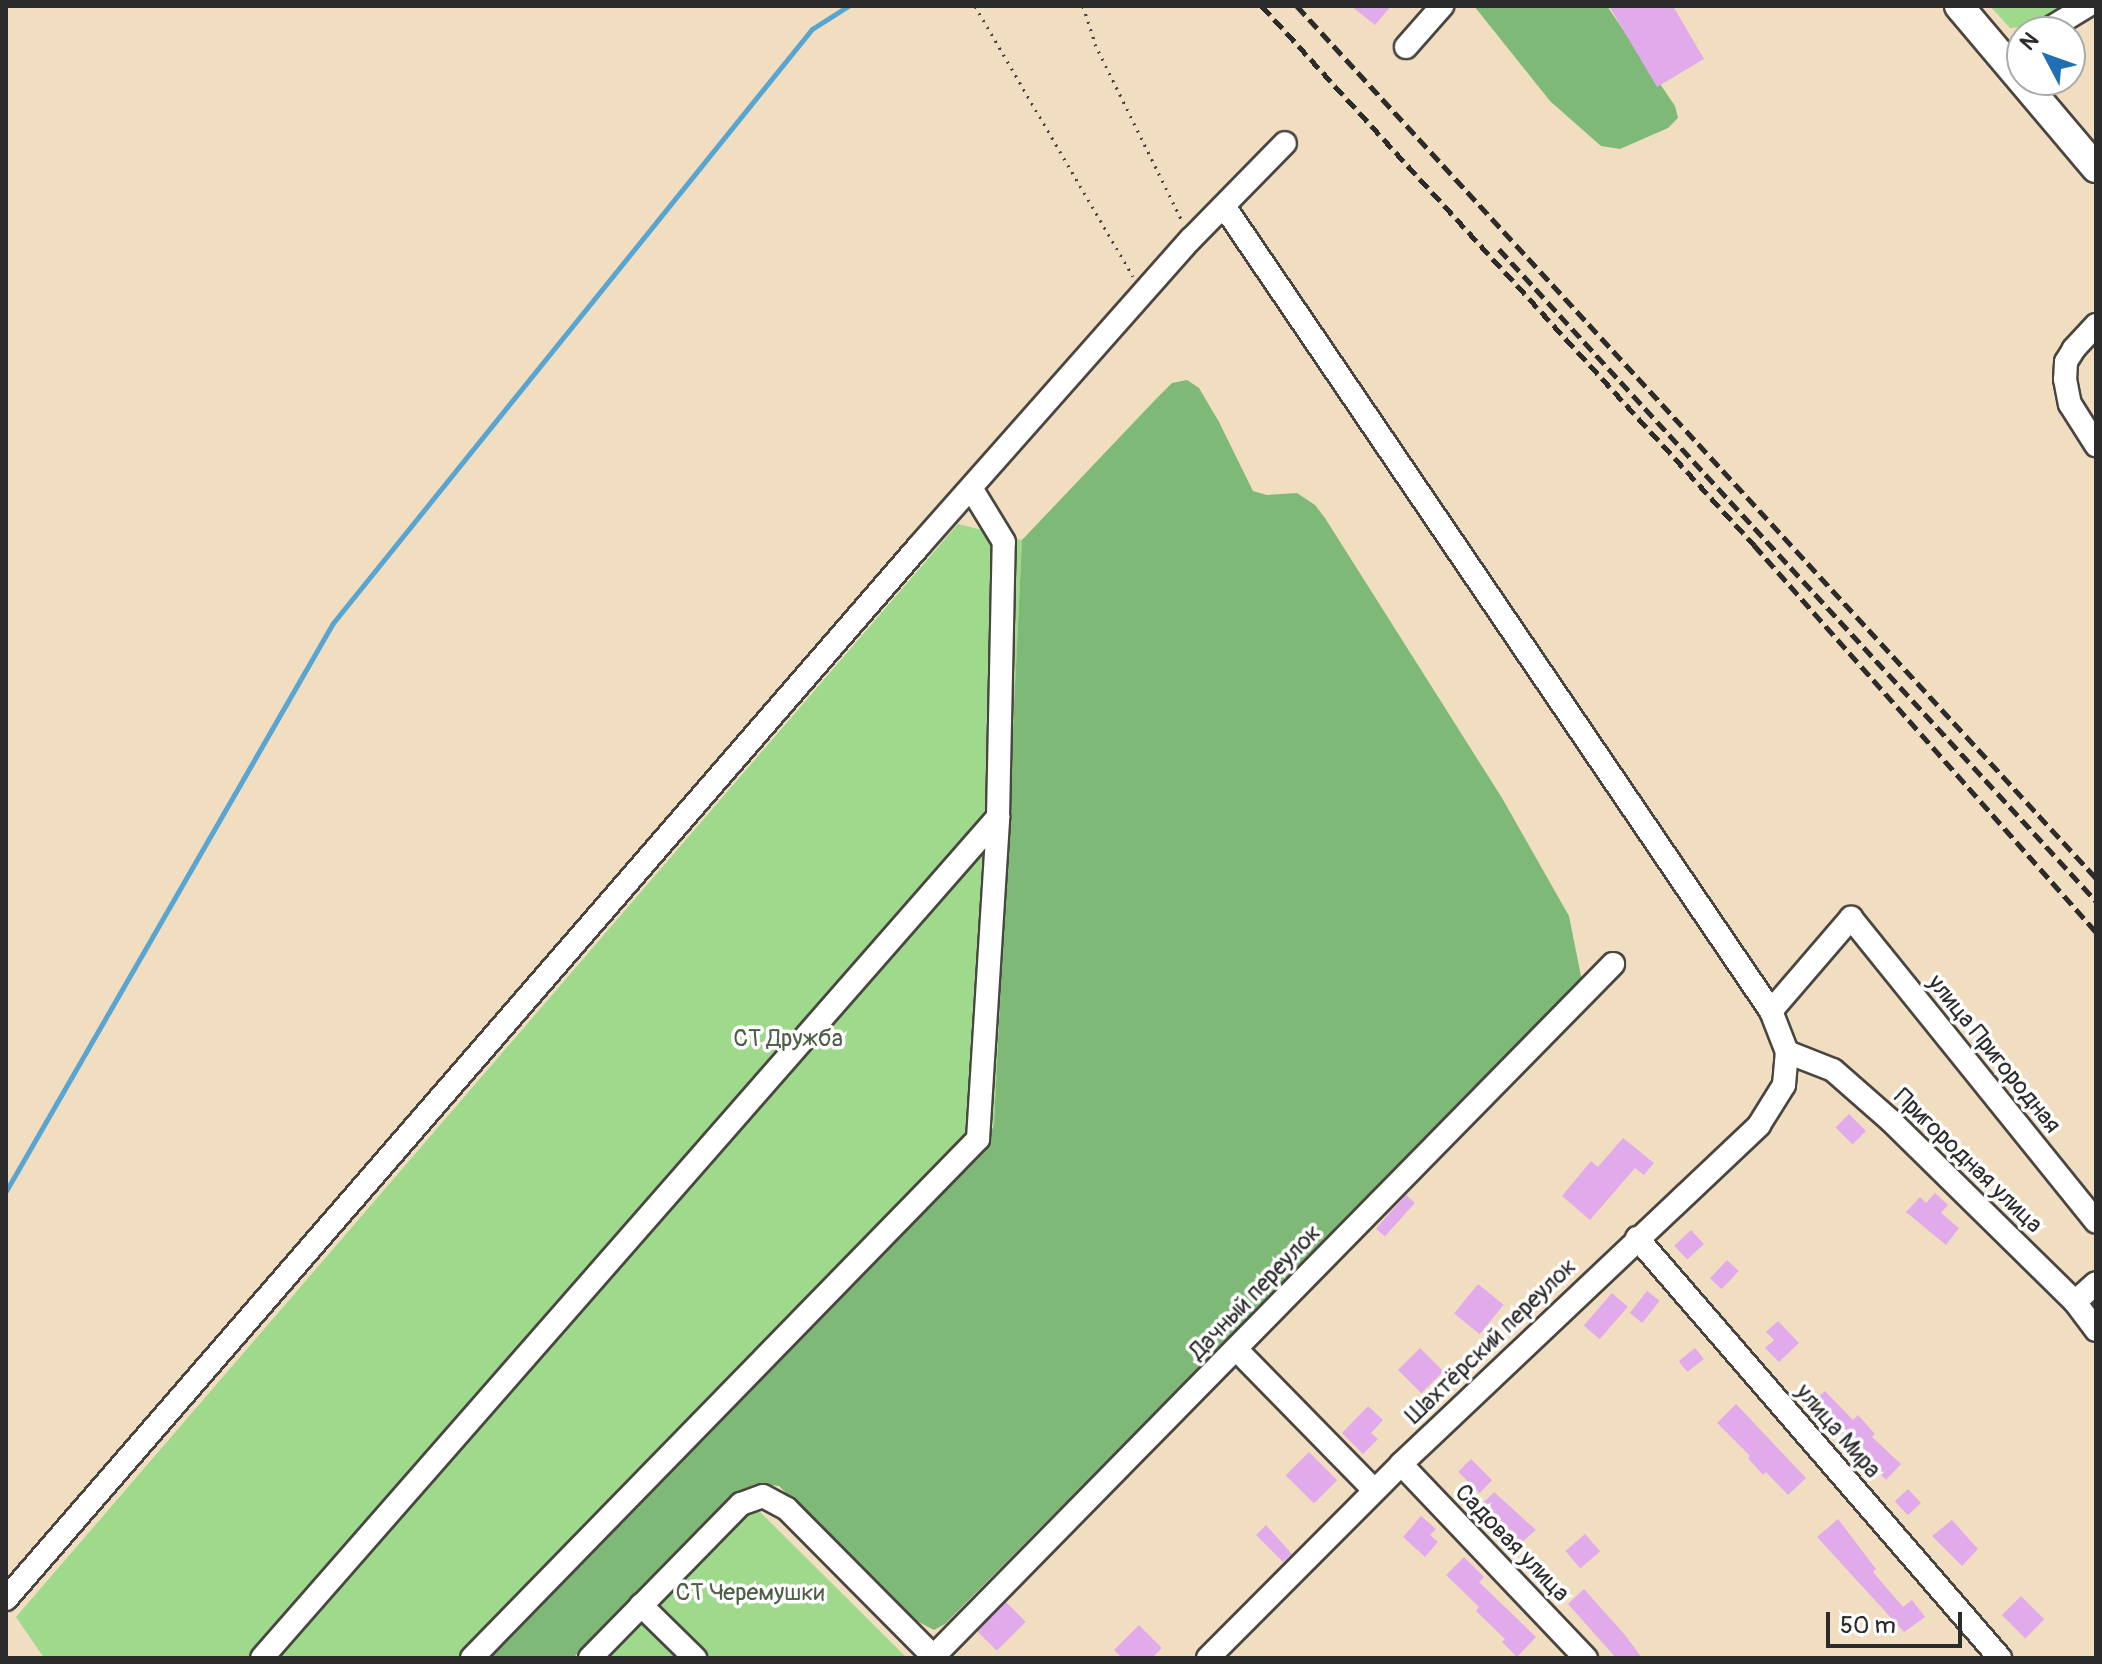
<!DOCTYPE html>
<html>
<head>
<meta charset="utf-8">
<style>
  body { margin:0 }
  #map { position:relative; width:2102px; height:1664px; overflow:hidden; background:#f1dec0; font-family:Pangolin,sans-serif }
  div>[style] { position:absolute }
  .green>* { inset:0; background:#9fd98c }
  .forest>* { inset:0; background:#7fb978 }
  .stream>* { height:5px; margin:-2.5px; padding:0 2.5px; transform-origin:2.5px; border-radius:2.5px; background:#59a5d2 }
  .building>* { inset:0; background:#e1abeb; transform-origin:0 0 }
  .path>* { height:3px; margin-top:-1.5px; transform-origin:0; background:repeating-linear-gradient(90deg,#494641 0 2px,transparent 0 8px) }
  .roads { filter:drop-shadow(2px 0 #494641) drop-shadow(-2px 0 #494641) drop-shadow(0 2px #494641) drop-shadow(0 -2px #494641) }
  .minor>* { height:22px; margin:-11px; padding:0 11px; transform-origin:11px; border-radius:11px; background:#fff }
  .major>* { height:28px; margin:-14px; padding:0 14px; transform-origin:14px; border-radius:14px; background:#fff }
  .rail>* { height:5px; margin-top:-2.5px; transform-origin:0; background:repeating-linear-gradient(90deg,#2b2b2b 0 12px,transparent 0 18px) }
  span { translate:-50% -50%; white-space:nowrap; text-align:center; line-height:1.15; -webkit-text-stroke:7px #fff; paint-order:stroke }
  .park-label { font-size:24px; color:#4e5f48 }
  .street-label { font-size:24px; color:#2b2b2b }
  .frame { position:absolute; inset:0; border:8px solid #2b2b2b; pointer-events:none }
  .north { position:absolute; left:2006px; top:16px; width:80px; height:80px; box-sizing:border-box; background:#fff; border:2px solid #aaa; border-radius:50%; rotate:311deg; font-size:22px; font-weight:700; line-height:32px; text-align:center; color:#2b2b2b }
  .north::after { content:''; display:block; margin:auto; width:28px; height:36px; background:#1f6fb2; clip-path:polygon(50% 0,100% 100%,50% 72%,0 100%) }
  .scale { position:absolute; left:1826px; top:1612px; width:136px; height:36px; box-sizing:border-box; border:4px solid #2b2b2b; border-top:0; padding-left:10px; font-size:24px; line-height:28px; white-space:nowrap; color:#2b2b2b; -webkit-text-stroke:6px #fff; paint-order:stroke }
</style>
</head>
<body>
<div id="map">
  <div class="green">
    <div style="clip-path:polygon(1990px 6px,2065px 6px,2023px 27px,2010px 28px)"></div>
    <div style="clip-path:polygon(958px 524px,1022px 540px,994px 1125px,490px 1658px,44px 1658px,16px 1617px)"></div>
    <div style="clip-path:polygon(749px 1501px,907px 1658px,596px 1658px)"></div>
  </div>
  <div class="forest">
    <div style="clip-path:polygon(1474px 6px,1607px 6px,1675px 106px,1678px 118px,1668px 128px,1620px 149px,1601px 146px,1550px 101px)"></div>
    <div style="clip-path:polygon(1187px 380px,1199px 388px,1219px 422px,1253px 491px,1267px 495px,1297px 493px,1315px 505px,1325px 518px,1502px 798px,1569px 916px,1582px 981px,945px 1624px,934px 1630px,913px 1619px,779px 1486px,755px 1484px,731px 1497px,573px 1658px,489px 1658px,982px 1153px,994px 1125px,1022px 540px,1155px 400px,1172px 383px)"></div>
  </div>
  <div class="stream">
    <div style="left:6px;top:1191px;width:655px;rotate:-60.07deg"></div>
    <div style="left:333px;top:623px;width:763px;rotate:-51.12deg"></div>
    <div style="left:812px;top:29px;width:43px;rotate:-32.6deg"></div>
  </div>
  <div class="building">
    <div style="clip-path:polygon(1351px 6px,1391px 6px,1375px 25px)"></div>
    <div style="clip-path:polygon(1609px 6px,1673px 6px,1704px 59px,1657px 87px)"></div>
    <div style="left:1849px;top:1114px;width:24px;height:19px;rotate:45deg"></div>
    <div style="clip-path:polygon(1623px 1138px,1654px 1163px,1644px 1175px,1635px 1168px,1590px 1220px,1562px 1196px,1591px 1161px,1598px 1167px)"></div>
    <div style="clip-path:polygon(1935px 1193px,1948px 1205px,1941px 1213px,1959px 1228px,1946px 1245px,1906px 1212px,1920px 1197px,1926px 1203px)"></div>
    <div style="left:1406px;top:1195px;width:12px;height:45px;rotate:42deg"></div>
    <div style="left:1691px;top:1230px;width:19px;height:23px;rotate:47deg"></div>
    <div style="left:1727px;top:1260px;width:16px;height:25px;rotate:43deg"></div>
    <div style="left:1478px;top:1284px;width:33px;height:38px;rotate:39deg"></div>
    <div style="left:1647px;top:1291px;width:16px;height:28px;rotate:38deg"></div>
    <div style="left:1612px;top:1293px;width:21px;height:43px;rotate:41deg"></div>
    <div style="clip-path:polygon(1778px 1321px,1799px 1343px,1779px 1362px,1765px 1348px,1774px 1340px,1766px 1332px)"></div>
    <div style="left:1420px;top:1348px;width:33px;height:31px;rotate:45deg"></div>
    <div style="left:1695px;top:1348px;width:14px;height:21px;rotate:51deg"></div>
    <div style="clip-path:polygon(1825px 1391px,1853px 1420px,1858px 1415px,1875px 1434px,1872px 1437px,1901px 1464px,1886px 1480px,1812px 1403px)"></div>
    <div style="clip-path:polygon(1736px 1404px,1806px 1478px,1788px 1495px,1766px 1472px,1763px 1475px,1748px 1458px,1750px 1456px,1717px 1423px)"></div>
    <div style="clip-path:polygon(1368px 1406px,1383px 1420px,1371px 1433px,1378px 1439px,1363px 1454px,1342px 1433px)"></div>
    <div style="left:1309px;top:1452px;width:40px;height:33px;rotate:45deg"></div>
    <div style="left:1471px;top:1459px;width:30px;height:18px;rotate:45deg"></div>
    <div style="left:1908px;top:1489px;width:19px;height:18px;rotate:47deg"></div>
    <div style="clip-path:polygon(1494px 1492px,1536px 1530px,1514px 1549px,1476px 1510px)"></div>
    <div style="clip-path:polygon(1421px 1516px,1436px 1529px,1430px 1535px,1438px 1542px,1425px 1557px,1403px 1537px)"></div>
    <div style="clip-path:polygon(1838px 1519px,1876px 1569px,1873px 1572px,1903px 1607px,1912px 1600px,1925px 1617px,1904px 1632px,1817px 1537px)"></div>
    <div style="clip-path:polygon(1952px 1520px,1978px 1549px,1962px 1566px,1932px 1536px)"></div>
    <div style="clip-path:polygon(1266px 1525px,1292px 1554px,1283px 1562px,1256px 1535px)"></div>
    <div style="left:1585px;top:1534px;width:23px;height:26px;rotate:49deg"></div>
    <div style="clip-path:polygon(1464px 1557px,1484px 1577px,1479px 1582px,1536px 1637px,1517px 1657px,1502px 1642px,1505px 1639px,1476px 1611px,1479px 1607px,1446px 1575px)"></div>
    <div style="clip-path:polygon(1584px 1589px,1625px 1635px,1642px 1658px,1616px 1658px,1568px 1604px)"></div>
    <div style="left:2021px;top:1596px;width:33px;height:27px;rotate:45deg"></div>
    <div style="left:1006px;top:1602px;width:28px;height:41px;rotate:45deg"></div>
    <div style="clip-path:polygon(1139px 1625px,1162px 1648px,1152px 1658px,1122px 1658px,1114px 1650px)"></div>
  </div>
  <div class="path">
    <div style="left:975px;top:6px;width:313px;rotate:59.7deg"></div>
    <div style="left:1083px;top:6px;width:40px;rotate:72deg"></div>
    <div style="left:1095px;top:44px;width:197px;rotate:63.8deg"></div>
  </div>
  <div class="roads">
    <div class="minor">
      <div style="left:2044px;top:32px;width:50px;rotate:-31.2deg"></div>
      <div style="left:1406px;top:47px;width:55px;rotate:-48.7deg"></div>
      <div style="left:2006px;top:62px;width:21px;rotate:-39deg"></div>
      <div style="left:2096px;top:325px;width:33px;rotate:133deg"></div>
      <div style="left:2074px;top:349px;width:15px;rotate:122deg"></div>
      <div style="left:2066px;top:362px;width:17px;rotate:93deg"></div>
      <div style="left:2065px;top:379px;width:25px;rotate:79deg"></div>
      <div style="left:2070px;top:404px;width:49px;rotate:57.6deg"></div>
      <div style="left:1771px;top:1011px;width:123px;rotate:-49.3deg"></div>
      <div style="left:1851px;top:918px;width:390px;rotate:51.1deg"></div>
      <div style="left:1787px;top:1052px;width:49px;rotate:21.4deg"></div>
      <div style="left:1833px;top:1070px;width:77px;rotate:41.3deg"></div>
      <div style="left:1891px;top:1121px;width:258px;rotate:44.5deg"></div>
      <div style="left:2075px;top:1302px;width:35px;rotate:53deg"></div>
      <div style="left:1637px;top:1238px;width:555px;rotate:49.16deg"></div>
      <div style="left:2075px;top:1302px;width:28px;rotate:-42deg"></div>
      <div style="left:1236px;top:1349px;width:197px;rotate:45.6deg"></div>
      <div style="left:1401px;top:1464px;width:268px;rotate:46.4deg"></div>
      <div style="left:6px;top:1599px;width:1394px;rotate:-49.07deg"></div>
      <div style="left:919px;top:546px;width:410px;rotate:-48.5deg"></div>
      <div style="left:1191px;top:239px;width:134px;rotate:-45.6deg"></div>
      <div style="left:641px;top:1605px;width:76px;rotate:44.5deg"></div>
      <div style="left:933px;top:1657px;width:971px;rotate:-45.54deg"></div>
      <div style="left:262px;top:1658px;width:1118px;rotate:-48.81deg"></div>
      <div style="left:472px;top:1658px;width:725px;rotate:-45.73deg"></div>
      <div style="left:978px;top:1139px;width:323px;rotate:-86.4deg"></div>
      <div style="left:998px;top:817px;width:275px;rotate:-88.8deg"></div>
      <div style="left:1004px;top:542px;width:63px;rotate:-121.4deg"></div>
      <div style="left:590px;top:1658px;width:216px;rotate:-45.6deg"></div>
      <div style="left:741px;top:1504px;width:23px;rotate:-20deg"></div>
      <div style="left:763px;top:1496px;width:27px;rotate:28deg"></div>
      <div style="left:787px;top:1509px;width:210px;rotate:45.2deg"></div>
      <div style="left:1208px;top:1658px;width:274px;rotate:-45.1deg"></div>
      <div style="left:1401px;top:1464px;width:493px;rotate:-43.4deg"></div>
      <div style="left:1759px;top:1125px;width:47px;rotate:-58deg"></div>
      <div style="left:1784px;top:1085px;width:33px;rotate:-85deg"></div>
      <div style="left:1787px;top:1052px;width:44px;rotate:-111.3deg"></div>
      <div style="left:1771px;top:1011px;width:973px;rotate:-124.2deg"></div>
    </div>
    <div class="major">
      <div style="left:1959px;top:6px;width:212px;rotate:49.8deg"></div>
    </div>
  </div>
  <div class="rail">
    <div style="left:1262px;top:6px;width:730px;rotate:47.61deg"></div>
    <div style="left:1754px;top:545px;width:516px;rotate:48.53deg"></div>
    <div style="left:1297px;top:6px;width:1183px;rotate:47.5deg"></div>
    <div style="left:1499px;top:249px;width:884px;rotate:47.52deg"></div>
  </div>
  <div class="park-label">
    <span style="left:788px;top:1039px">СТ Дружба</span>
    <span style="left:750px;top:1593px">СТ Черемушки</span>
  </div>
  <div class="street-label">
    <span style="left:1994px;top:1054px;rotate:51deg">улица Пригородная</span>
    <span style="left:1968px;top:1161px;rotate:44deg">Пригородная улица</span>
    <span style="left:1255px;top:1292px;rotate:-46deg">Дачный переулок</span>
    <span style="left:1491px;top:1341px;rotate:-44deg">Шахтёрский переулок</span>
    <span style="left:1838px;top:1431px;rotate:49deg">улица Мира</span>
    <span style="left:1512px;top:1543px;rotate:46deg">Садовая улица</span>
  </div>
  <div class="frame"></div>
  <div class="north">N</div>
  <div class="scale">50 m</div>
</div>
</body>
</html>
